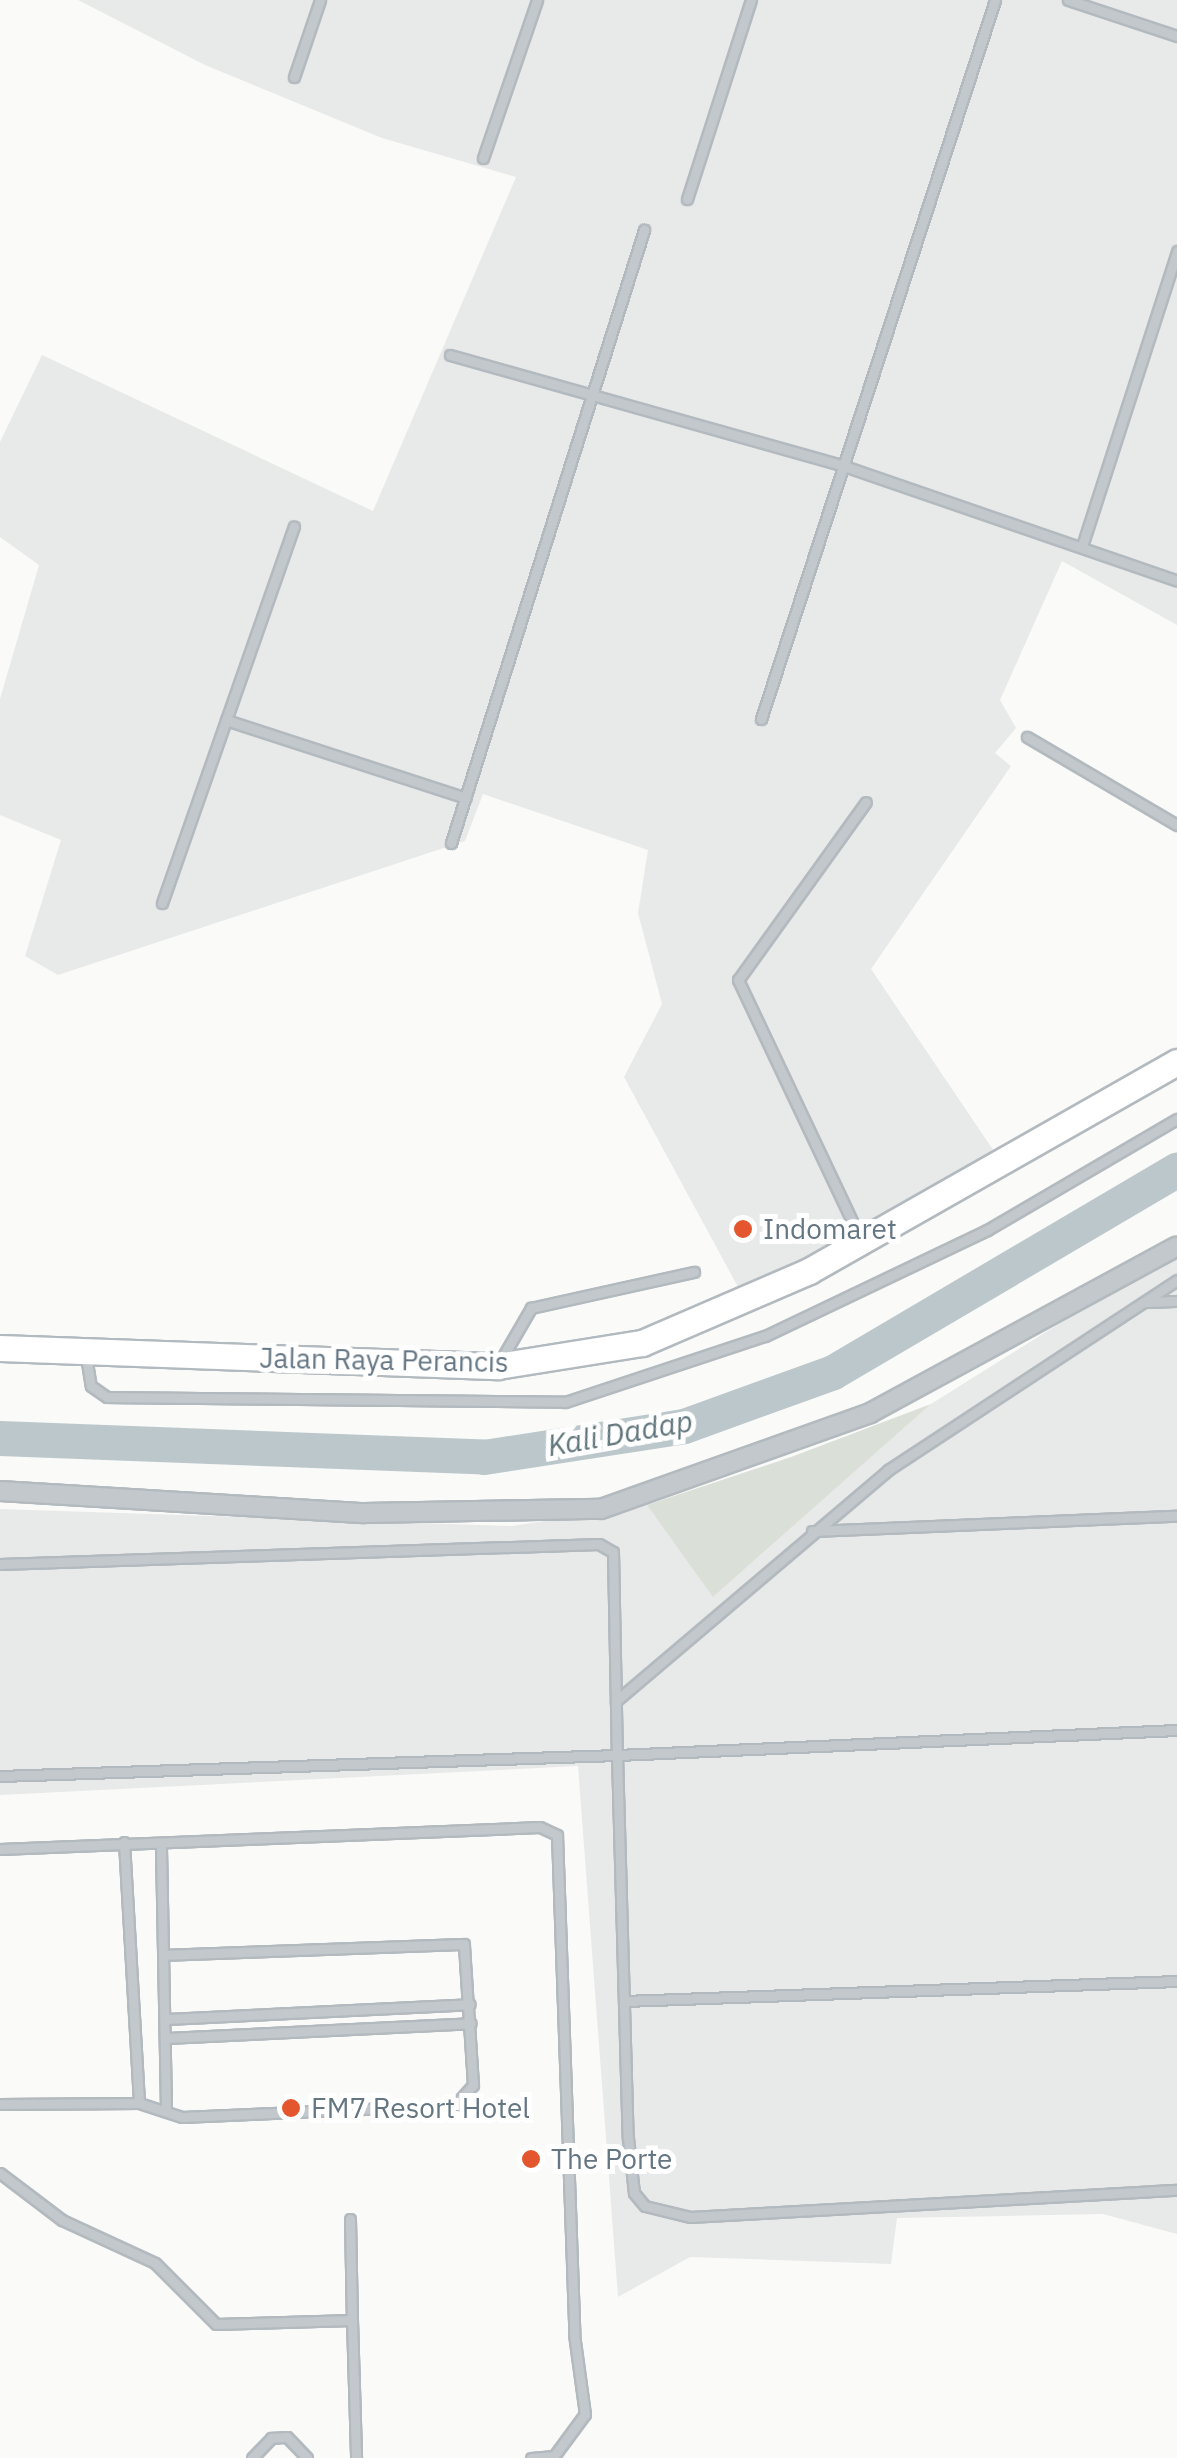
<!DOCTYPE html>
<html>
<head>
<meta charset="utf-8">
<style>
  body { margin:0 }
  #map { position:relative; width:1177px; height:2458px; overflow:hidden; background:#fafaf8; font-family:"IBM Plex Sans",sans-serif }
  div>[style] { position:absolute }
  .built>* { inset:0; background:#e8e9e9 }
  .green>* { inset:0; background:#dadfd7 }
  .river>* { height:35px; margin:-17.5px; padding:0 17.5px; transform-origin:17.5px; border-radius:17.5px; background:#bbc7cb }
  .roads { filter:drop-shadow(2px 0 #b3babf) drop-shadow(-2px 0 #b3babf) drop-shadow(0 2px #b3babf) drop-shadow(0 -2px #b3babf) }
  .lane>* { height:9px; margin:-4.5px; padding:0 4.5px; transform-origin:4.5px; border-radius:4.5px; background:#c3c8cc }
  .street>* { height:18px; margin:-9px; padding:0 9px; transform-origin:9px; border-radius:9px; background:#c3c8cc }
  .secondary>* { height:25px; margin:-12.5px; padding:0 12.5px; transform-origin:12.5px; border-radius:12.5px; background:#fff }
  .dots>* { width:28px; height:28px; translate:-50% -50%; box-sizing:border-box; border:5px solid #fff; border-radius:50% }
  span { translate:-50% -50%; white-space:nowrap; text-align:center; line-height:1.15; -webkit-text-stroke:10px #fff; paint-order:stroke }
  .poi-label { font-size:28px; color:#657683 }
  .left { translate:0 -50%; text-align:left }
  .street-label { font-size:28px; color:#657683 }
  .water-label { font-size:30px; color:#60757c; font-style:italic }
</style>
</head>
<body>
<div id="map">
  <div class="built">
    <div style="clip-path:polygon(78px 0,1177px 0,1177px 625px,1062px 561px,1000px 700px,1016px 728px,995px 753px,1011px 766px,871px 969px,1006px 1169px,750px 1309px,624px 1077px,662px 1004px,638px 913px,648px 850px,483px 794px,465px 841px,58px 975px,25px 956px,61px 840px,0 815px,0 699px,39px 565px,0 537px,0 442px,42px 355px,373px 511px,516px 177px,382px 138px,205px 65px)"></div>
    <div style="clip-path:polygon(1177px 1250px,1177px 2234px,1103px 2214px,897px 2218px,891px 2264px,690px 2257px,618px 2297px,578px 1766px,0 1795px,0 1509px,512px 1526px,647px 1505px,714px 1596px,931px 1404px)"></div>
  </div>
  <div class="green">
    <div style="clip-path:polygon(931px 1404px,713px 1597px,647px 1505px,791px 1457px)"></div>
  </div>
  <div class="river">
    <div style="left:0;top:1438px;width:484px;rotate:2.2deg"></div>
    <div style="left:484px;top:1457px;width:202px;rotate:-8.8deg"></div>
    <div style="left:684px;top:1426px;width:158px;rotate:-19.9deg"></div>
    <div style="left:833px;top:1372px;width:399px;rotate:-30.5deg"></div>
  </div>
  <div class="roads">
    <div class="lane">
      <div style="left:1068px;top:0;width:115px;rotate:18.3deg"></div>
      <div style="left:294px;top:77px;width:81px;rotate:-71.3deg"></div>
      <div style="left:483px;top:158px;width:167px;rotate:-71.1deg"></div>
      <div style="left:687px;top:199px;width:209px;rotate:-72.2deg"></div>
      <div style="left:450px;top:355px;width:406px;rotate:15.7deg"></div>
      <div style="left:841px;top:465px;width:355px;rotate:19deg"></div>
      <div style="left:1082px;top:546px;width:310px;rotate:-72.1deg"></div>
      <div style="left:761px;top:719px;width:756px;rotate:-71.97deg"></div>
      <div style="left:226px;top:720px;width:252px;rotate:18deg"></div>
      <div style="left:1027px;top:737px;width:174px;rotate:30.4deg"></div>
      <div style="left:451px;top:843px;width:643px;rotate:-72.52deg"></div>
      <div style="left:162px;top:903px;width:399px;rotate:-70.7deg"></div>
      <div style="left:861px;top:1240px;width:288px;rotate:-115.3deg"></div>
      <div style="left:738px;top:980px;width:219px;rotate:-54.3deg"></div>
      <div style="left:1145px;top:1302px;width:32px;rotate:-2deg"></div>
      <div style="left:86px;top:1356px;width:30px;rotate:81deg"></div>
      <div style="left:91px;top:1386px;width:19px;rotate:35deg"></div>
      <div style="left:107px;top:1397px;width:458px;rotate:0.6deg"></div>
      <div style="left:565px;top:1402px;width:211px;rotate:-18.3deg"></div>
      <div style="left:765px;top:1336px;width:246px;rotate:-25.5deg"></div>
      <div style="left:987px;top:1230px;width:220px;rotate:-30.3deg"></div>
      <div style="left:499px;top:1363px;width:64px;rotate:-59.8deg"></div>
      <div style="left:531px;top:1308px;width:167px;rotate:-12.5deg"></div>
      <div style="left:812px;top:1531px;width:365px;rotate:-2.4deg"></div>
      <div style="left:0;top:1564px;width:599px;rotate:-1.91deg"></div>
      <div style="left:599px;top:1544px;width:16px;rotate:30deg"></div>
      <div style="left:613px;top:1552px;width:203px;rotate:88.9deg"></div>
      <div style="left:617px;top:1755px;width:617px;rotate:178.05deg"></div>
      <div style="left:616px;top:1701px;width:357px;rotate:-40.3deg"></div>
      <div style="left:888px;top:1470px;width:346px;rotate:-33.3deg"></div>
      <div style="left:1177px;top:1730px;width:561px;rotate:177.44deg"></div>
      <div style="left:617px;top:1755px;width:383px;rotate:88.4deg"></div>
      <div style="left:628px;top:2138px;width:55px;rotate:83.8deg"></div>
      <div style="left:634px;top:2193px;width:17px;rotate:50deg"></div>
      <div style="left:645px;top:2206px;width:46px;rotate:13.7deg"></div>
      <div style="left:690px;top:2217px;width:488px;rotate:-3.2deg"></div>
      <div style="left:124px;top:1842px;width:261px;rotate:86.7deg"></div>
      <div style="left:161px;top:1848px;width:260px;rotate:88.9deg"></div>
      <div style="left:0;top:1849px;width:540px;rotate:-2.33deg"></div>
      <div style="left:540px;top:1827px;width:19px;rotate:25deg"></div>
      <div style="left:557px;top:1835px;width:499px;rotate:88deg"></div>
      <div style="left:574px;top:2334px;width:81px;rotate:82.2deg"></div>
      <div style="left:585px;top:2414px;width:52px;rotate:126.4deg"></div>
      <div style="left:554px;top:2456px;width:23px;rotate:175deg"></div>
      <div style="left:624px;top:2001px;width:553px;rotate:-2.07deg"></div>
      <div style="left:167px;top:2019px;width:303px;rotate:-2.8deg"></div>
      <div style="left:167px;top:2038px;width:304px;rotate:-2.8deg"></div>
      <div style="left:0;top:2104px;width:139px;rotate:-0.4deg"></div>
      <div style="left:139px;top:2103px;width:45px;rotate:18deg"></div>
      <div style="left:182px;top:2117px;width:273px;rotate:-2.5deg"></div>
      <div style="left:455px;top:2105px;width:27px;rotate:-48deg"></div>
      <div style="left:473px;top:2085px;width:141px;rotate:-93.7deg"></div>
      <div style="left:464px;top:1944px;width:299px;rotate:177.9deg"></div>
      <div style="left:0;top:2173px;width:78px;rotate:37.2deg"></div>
      <div style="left:62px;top:2220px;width:102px;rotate:24.8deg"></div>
      <div style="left:155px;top:2263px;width:86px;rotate:45deg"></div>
      <div style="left:216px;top:2324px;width:136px;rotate:-1.7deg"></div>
      <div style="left:352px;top:2320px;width:138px;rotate:88.3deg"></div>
      <div style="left:350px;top:2219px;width:101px;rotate:88.9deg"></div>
      <div style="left:252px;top:2458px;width:28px;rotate:-46deg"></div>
      <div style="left:271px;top:2438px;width:16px;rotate:-4deg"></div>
      <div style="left:287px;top:2437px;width:29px;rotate:46deg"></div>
    </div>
    <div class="street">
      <div style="left:0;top:1491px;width:365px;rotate:3.5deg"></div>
      <div style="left:364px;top:1513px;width:237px;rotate:-1deg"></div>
      <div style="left:601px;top:1509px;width:286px;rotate:-19.6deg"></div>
      <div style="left:870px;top:1413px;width:349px;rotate:-28.5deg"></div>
    </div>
    <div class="secondary">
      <div style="left:0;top:1348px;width:498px;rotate:2.1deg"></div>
      <div style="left:498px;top:1366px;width:146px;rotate:-9.1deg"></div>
      <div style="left:642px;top:1343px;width:182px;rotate:-23.3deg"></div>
      <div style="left:809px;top:1271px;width:423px;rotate:-29.6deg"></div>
    </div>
  </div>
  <div class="dots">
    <div style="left:743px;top:1229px;background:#e4572e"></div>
    <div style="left:291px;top:2108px;background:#e4572e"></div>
    <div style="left:531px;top:2159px;background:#e4572e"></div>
  </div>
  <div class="poi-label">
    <span class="left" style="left:763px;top:1229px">Indomaret</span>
    <span class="left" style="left:311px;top:2108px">FM7 Resort Hotel</span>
    <span class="left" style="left:551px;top:2159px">The Porte</span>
  </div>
  <div class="street-label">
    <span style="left:384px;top:1360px;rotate:1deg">Jalan Raya Perancis</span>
  </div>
  <div class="water-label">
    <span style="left:620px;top:1433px;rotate:-10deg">Kali Dadap</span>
  </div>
</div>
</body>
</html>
